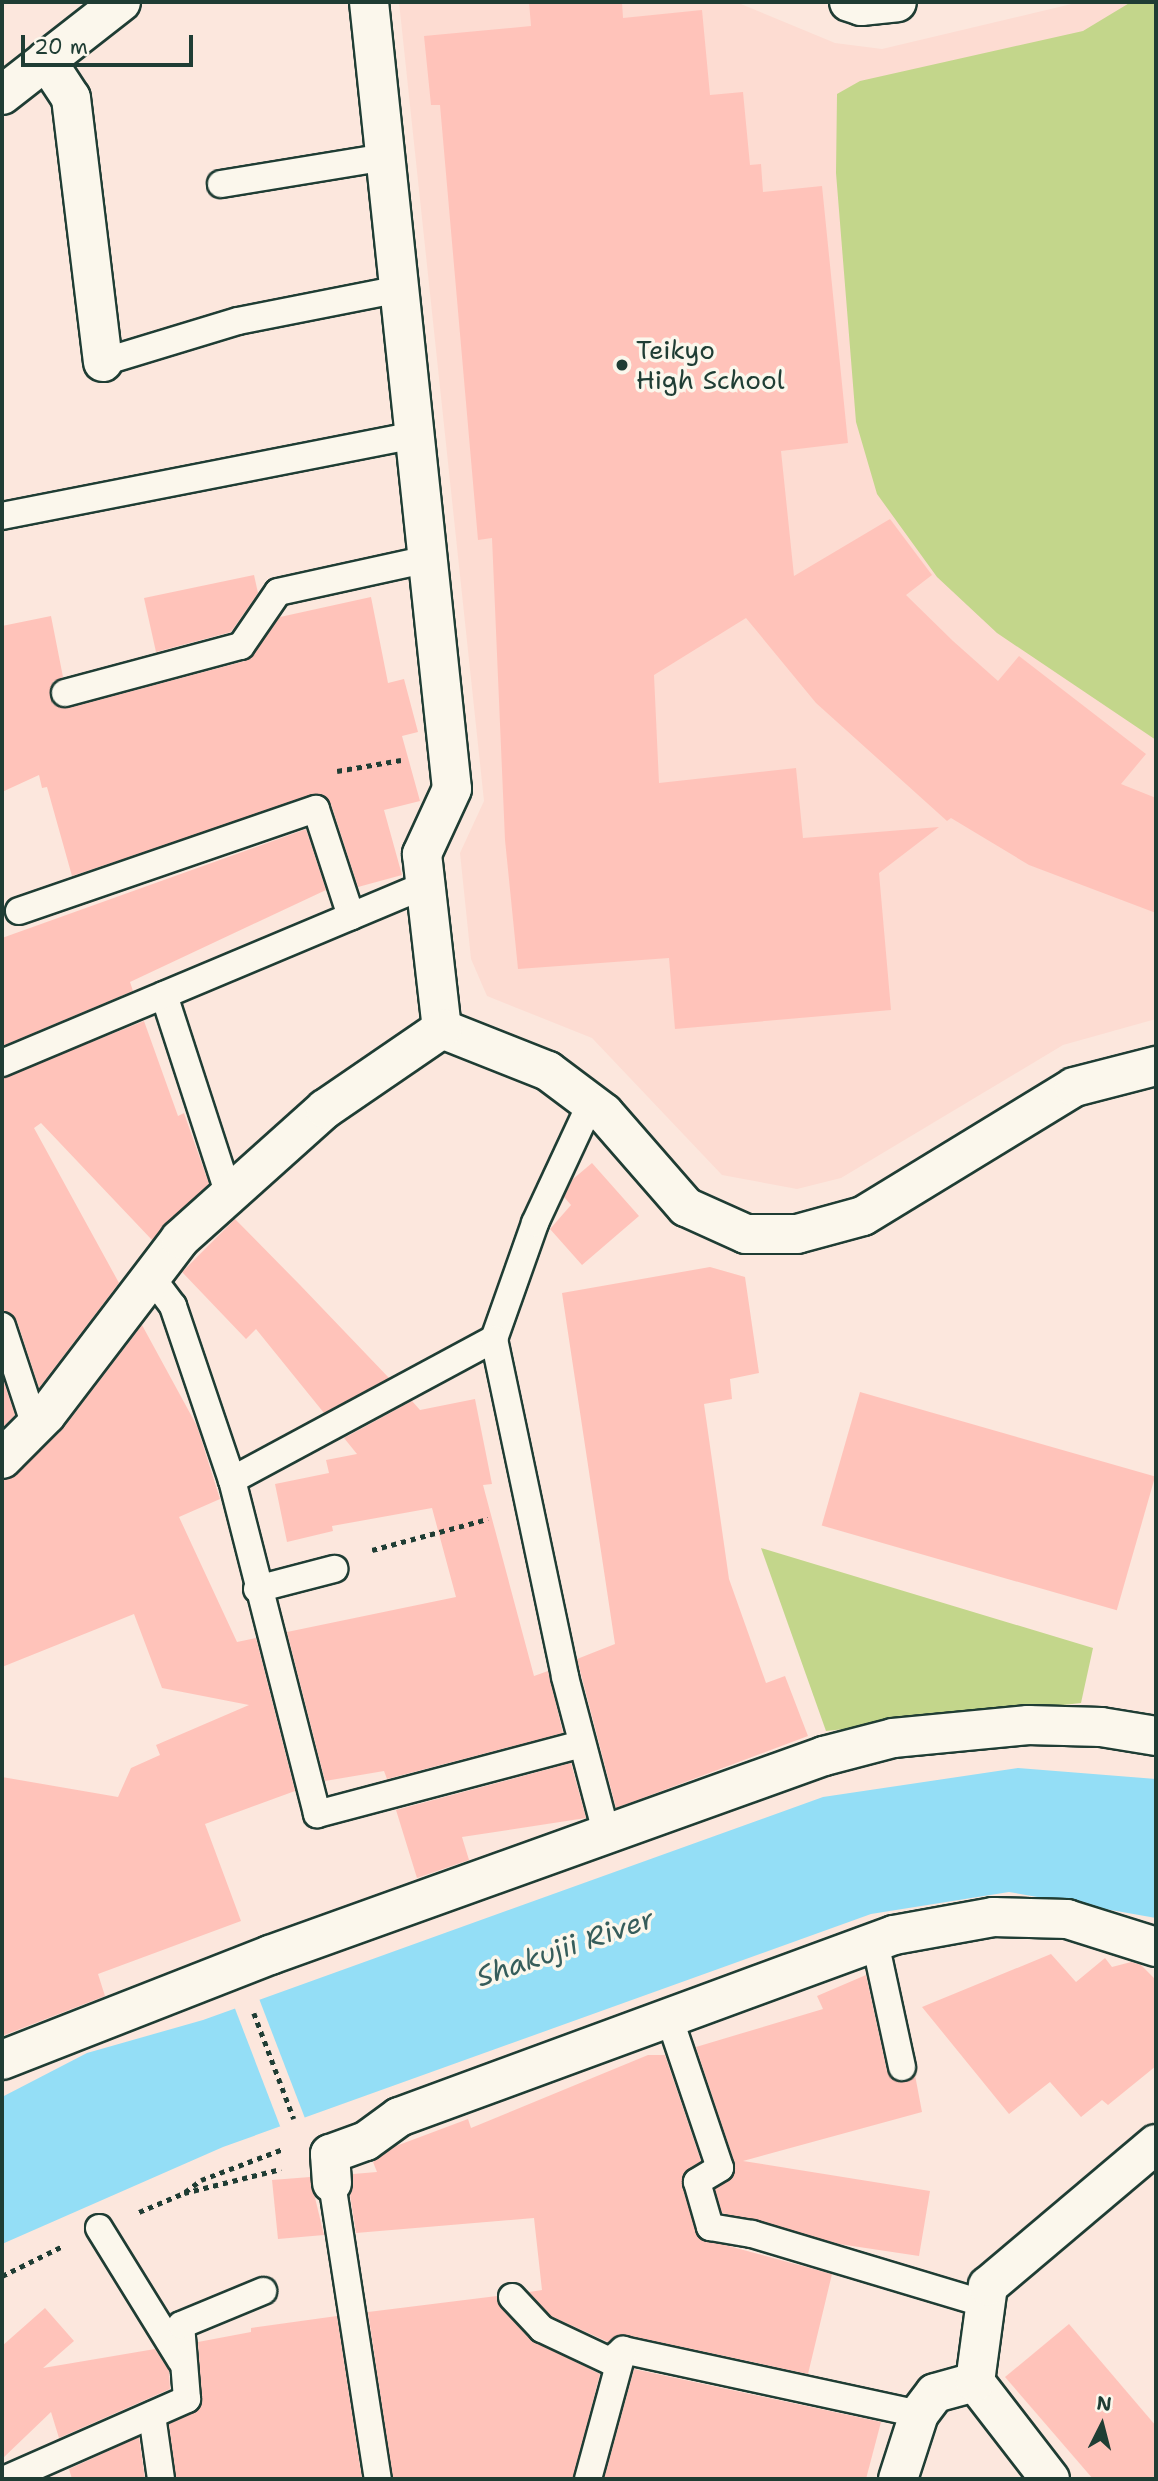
<!DOCTYPE html>
<html>
<head>
<meta charset="utf-8">
<style>
  body { margin:0 }
  #map { position:relative; width:1158px; height:2481px; overflow:hidden; background:#fce7dd; font-family:"Shantell Sans",sans-serif }
  div>[style] { position:absolute }
  .built>* { inset:0; background:#fddcd2 }
  .green>* { inset:0; background:#c3d68b }
  .water>* { inset:0; background:#94def6 }
  .pier>* { inset:0; background:#fce7dd; transform-origin:0 0 }
  .building>* { inset:0; background:#ffc3ba; transform-origin:0 0 }
  .path>* { height:4.5px; margin-top:-2.25px; transform-origin:0; background:repeating-linear-gradient(90deg,#1f3d34 0 5px,transparent 0 10px) }
  .roads { filter:drop-shadow(2px 0 #1f3d34) drop-shadow(-2px 0 #1f3d34) drop-shadow(0 2px #1f3d34) drop-shadow(0 -2px #1f3d34) }
  .lane>* { height:26px; margin:-13px; padding:0 13px; transform-origin:13px; border-radius:13px; background:#fbf7ec }
  .street>* { height:38px; margin:-19px; padding:0 19px; transform-origin:19px; border-radius:19px; background:#fbf7ec }
  .dots>* { width:19px; height:19px; translate:-50% -50%; box-sizing:border-box; border:4px solid #fbf7ec; border-radius:50% }
  span { translate:-50% -50%; white-space:nowrap; text-align:center; line-height:1.15; -webkit-text-stroke:7px #fbf7ec; paint-order:stroke }
  .poi-label { font-size:26px; color:#1f3d34 }
  .left { translate:0 -50%; text-align:left }
  .water-label { font-size:28px; color:#365d5b; font-style:italic }
  .frame { position:absolute; inset:0; border:4px solid #1f3d34; pointer-events:none }
  .north { position:absolute; left:1067px; top:2390px; width:70px; height:70px; -webkit-text-stroke:5px #fbf7ec; paint-order:stroke; rotate:6deg; font-size:19px; font-weight:700; line-height:28px; text-align:center; color:#1f3d34 }
  .north::after { content:''; display:block; margin:auto; width:24px; height:32px; background:#1f3d34; clip-path:polygon(50% 0,100% 100%,50% 72%,0 100%) }
  .scale { position:absolute; left:21px; top:35px; width:172px; height:32px; box-sizing:border-box; border:4px solid #1f3d34; border-top:0; padding-left:9px; font-size:21px; line-height:24px; white-space:nowrap; color:#1f3d34; -webkit-text-stroke:5px #fbf7ec; paint-order:stroke }
</style>
</head>
<body>
<div id="map">
  <div class="built">
    <div style="clip-path:polygon(399px 2px,736px 2px,835px 43px,882px 49px,1080px 2px,1156px 2px,1156px 1019px,1063px 1045px,841px 1178px,797px 1189px,722px 1175px,592px 1038px,487px 996px,471px 959px,460px 853px,484px 801px)"></div>
  </div>
  <div class="green">
    <div style="clip-path:polygon(1131px 2px,1156px 2px,1156px 740px,997px 633px,937px 577px,877px 494px,856px 422px,836px 173px,837px 94px,860px 81px,1083px 31px)"></div>
    <div style="clip-path:polygon(761px 1548px,1093px 1648px,1081px 1703px,826px 1731px)"></div>
  </div>
  <div class="water">
    <div style="clip-path:polygon(1018px 1768px,1156px 1779px,1156px 1918px,1009px 1892px,871px 1914px,223px 2147px,2px 2244px,2px 2097px,87px 2053px,203px 2020px,823px 1797px)"></div>
  </div>
  <div class="pier">
    <div style="left:258px;top:1996px;width:134px;height:26px;rotate:69deg"></div>
  </div>
  <div class="building">
    <div style="clip-path:polygon(529px 2px,622px 2px,623px 18px,702px 10px,710px 95px,743px 92px,750px 165px,761px 164px,763px 192px,822px 186px,848px 443px,781px 451px,794px 576px,890px 519px,932px 575px,906px 595px,953px 641px,998px 681px,1019px 656px,1146px 754px,1121px 784px,1156px 798px,1156px 913px,1029px 865px,951px 818px,947px 821px,816px 703px,746px 618px,654px 675px,659px 783px,796px 768px,803px 838px,939px 827px,879px 873px,891px 1010px,675px 1029px,669px 958px,518px 969px,505px 840px,492px 538px,478px 540px,440px 105px,431px 105px,424px 36px,531px 26px)"></div>
    <div style="clip-path:polygon(254px 575px,258px 593px,231px 632px,156px 652px,144px 598px)"></div>
    <div style="clip-path:polygon(371px 597px,388px 683px,404px 679px,418px 732px,402px 736px,420px 801px,384px 810px,402px 875px,358px 887px,331px 804px,318px 794px,72px 876px,47px 787px,42px 788px,39px 775px,2px 792px,2px 626px,51px 616px,63px 677px,53px 682px,50px 696px,54px 705px,68px 708px,245px 661px,280px 617px)"></div>
    <div style="clip-path:polygon(306px 829px,326px 890px,130px 982px,133px 991px,2px 1046px,2px 938px)"></div>
    <div style="clip-path:polygon(144px 1021px,178px 1116px,184px 1113px,209px 1184px,152px 1240px,41px 1123px,34px 1128px,119px 1283px,39px 1388px,17px 1321px,2px 1311px,2px 1078px)"></div>
    <div style="clip-path:polygon(592px 1163px,639px 1216px,582px 1265px,550px 1229px,571px 1205px,564px 1197px,573px 1179px)"></div>
    <div style="clip-path:polygon(235px 1219px,300px 1285px,389px 1378px,324px 1413px,256px 1329px,246px 1339px,182px 1272px)"></div>
    <div style="clip-path:polygon(710px 1267px,745px 1277px,759px 1373px,730px 1379px,732px 1399px,704px 1404px,729px 1579px,766px 1683px,785px 1676px,808px 1736px,616px 1808px,577px 1659px,615px 1644px,562px 1293px)"></div>
    <div style="clip-path:polygon(142px 1325px,197px 1426px,220px 1499px,179px 1517px,237px 1642px,256px 1638px,295px 1791px,205px 1824px,241px 1921px,98px 1974px,105px 1996px,2px 2036px,2px 1777px,118px 1797px,131px 1768px,160px 1755px,156px 1745px,249px 1705px,162px 1688px,134px 1614px,2px 1667px,2px 1480px,17px 1474px,62px 1430px)"></div>
    <div style="clip-path:polygon(2px 1376px,15px 1415px,2px 1428px)"></div>
    <div style="left:860px;top:1392px;width:307px;height:139px;rotate:16deg"></div>
    <div style="clip-path:polygon(475px 1399px,492px 1484px,483px 1485px,534px 1676px,548px 1671px,563px 1733px,387px 1779px,384px 1771px,325px 1781px,287px 1632px,456px 1597px,432px 1508px,332px 1526px,333px 1531px,287px 1542px,275px 1484px,329px 1473px,326px 1460px,357px 1454px,344px 1438px,412px 1401px,420px 1410px)"></div>
    <div style="clip-path:polygon(571px 1763px,586px 1818px,462px 1837px,469px 1860px,417px 1878px,396px 1810px)"></div>
    <div style="clip-path:polygon(1051px 1954px,1076px 1982px,1105px 1958px,1112px 1967px,1131px 1962px,1141px 1965px,1156px 1980px,1156px 2066px,1108px 2105px,1102px 2100px,1081px 2117px,1050px 2082px,1009px 2114px,922px 2007px)"></div>
    <div style="clip-path:polygon(866px 1975px,887px 2071px,898px 2082px,915px 2075px,922px 2112px,743px 2161px,930px 2191px,919px 2256px,839px 2244px,722px 2213px,715px 2189px,733px 2177px,735px 2164px,696px 2047px,823px 2009px,817px 1996px)"></div>
    <div style="clip-path:polygon(648px 2055px,665px 2055px,701px 2161px,683px 2176px,682px 2186px,699px 2238px,832px 2274px,808px 2374px,626px 2335px,608px 2342px,551px 2316px,529px 2292px,542px 2290px,534px 2218px,356px 2233px,350px 2195px,353px 2174px,377px 2172px,373px 2162px,396px 2146px,468px 2119px,471px 2128px)"></div>
    <div style="clip-path:polygon(310px 2177px,324px 2235px,278px 2239px,272px 2180px)"></div>
    <div style="clip-path:polygon(497px 2296px,501px 2308px,531px 2340px,600px 2374px,573px 2479px,393px 2479px,368px 2312px)"></div>
    <div style="clip-path:polygon(45px 2308px,74px 2341px,43px 2368px,155px 2349px,169px 2371px,170px 2389px,59px 2438px,51px 2412px,2px 2459px,2px 2346px)"></div>
    <div style="clip-path:polygon(337px 2316px,362px 2479px,176px 2479px,169px 2424px,201px 2406px,198px 2342px,251px 2332px,251px 2328px)"></div>
    <div style="clip-path:polygon(1069px 2324px,1156px 2426px,1156px 2479px,1093px 2479px,1005px 2377px)"></div>
    <div style="clip-path:polygon(634px 2369px,881px 2422px,866px 2479px,604px 2479px)"></div>
    <div style="clip-path:polygon(139px 2437px,145px 2479px,72px 2479px,69px 2469px)"></div>
  </div>
  <div class="path">
    <div style="left:337px;top:771px;width:65px;rotate:-9.8deg"></div>
    <div style="left:372px;top:1550px;width:120px;rotate:-15deg"></div>
    <div style="left:254px;top:2013px;width:113px;rotate:69.3deg"></div>
    <div style="left:185px;top:2192px;width:20px;rotate:-37deg"></div>
    <div style="left:201px;top:2180px;width:88px;rotate:-20.7deg"></div>
    <div style="left:139px;top:2212px;width:49px;rotate:-22.9deg"></div>
    <div style="left:184px;top:2193px;width:100px;rotate:-13.9deg"></div>
    <div style="left:2px;top:2276px;width:66px;rotate:-26.2deg"></div>
  </div>
  <div class="roads">
    <div class="lane">
      <div style="left:221px;top:184px;width:167px;rotate:-9.3deg"></div>
      <div style="left:103px;top:362px;width:141px;rotate:-16.9deg"></div>
      <div style="left:238px;top:321px;width:164px;rotate:-11.2deg"></div>
      <div style="left:2px;top:516px;width:421px;rotate:-11.1deg"></div>
      <div style="left:65px;top:693px;width:182px;rotate:-15deg"></div>
      <div style="left:241px;top:646px;width:65px;rotate:-55.6deg"></div>
      <div style="left:278px;top:592px;width:154px;rotate:-12.4deg"></div>
      <div style="left:19px;top:911px;width:314px;rotate:-19deg"></div>
      <div style="left:316px;top:809px;width:113px;rotate:71.9deg"></div>
      <div style="left:164px;top:995px;width:210px;rotate:72deg"></div>
      <div style="left:2px;top:1063px;width:460px;rotate:-22.8deg"></div>
      <div style="left:152px;top:1278px;width:35px;rotate:53deg"></div>
      <div style="left:173px;top:1306px;width:184px;rotate:71.3deg"></div>
      <div style="left:232px;top:1480px;width:345px;rotate:75.7deg"></div>
      <div style="left:317px;top:1814px;width:274px;rotate:-14.8deg"></div>
      <div style="left:2px;top:1326px;width:105px;rotate:71.7deg"></div>
      <div style="left:494px;top:1339px;width:123px;rotate:-70.5deg"></div>
      <div style="left:535px;top:1223px;width:132px;rotate:-65deg"></div>
      <div style="left:232px;top:1480px;width:298px;rotate:-28.3deg"></div>
      <div style="left:494px;top:1339px;width:345px;rotate:78.1deg"></div>
      <div style="left:565px;top:1677px;width:160px;rotate:75.2deg"></div>
      <div style="left:257px;top:1589px;width:80px;rotate:-14.6deg"></div>
      <div style="left:875px;top:1942px;width:128px;rotate:77.8deg"></div>
      <div style="left:670px;top:2020px;width:156px;rotate:71.3deg"></div>
      <div style="left:720px;top:2168px;width:27px;rotate:149deg"></div>
      <div style="left:697px;top:2182px;width:47px;rotate:73.9deg"></div>
      <div style="left:710px;top:2227px;width:43px;rotate:9.5deg"></div>
      <div style="left:752px;top:2234px;width:244px;rotate:16.7deg"></div>
      <div style="left:332px;top:2183px;width:300px;rotate:81.2deg"></div>
      <div style="left:99px;top:2228px;width:156px;rotate:58.3deg"></div>
      <div style="left:512px;top:2297px;width:44px;rotate:46.8deg"></div>
      <div style="left:542px;top:2329px;width:75px;rotate:25.2deg"></div>
      <div style="left:610px;top:2361px;width:17px;rotate:-40deg"></div>
      <div style="left:623px;top:2350px;width:303px;rotate:12.2deg"></div>
      <div style="left:152px;top:2415px;width:65px;rotate:82deg"></div>
      <div style="left:6px;top:2479px;width:198px;rotate:-23.8deg"></div>
      <div style="left:187px;top:2399px;width:74px;rotate:-94.6deg"></div>
      <div style="left:181px;top:2325px;width:89px;rotate:-22.5deg"></div>
      <div style="left:588px;top:2479px;width:134px;rotate:-74.8deg"></div>
    </div>
    <div class="street">
      <div style="left:369px;top:2px;width:791px;rotate:83.98deg"></div>
      <div style="left:452px;top:789px;width:72px;rotate:114.8deg"></div>
      <div style="left:422px;top:854px;width:176px;rotate:83.5deg"></div>
      <div style="left:849px;top:2px;width:13px;rotate:18deg"></div>
      <div style="left:861px;top:6px;width:36px;rotate:-6deg"></div>
      <div style="left:46px;top:60px;width:45px;rotate:56.7deg"></div>
      <div style="left:71px;top:98px;width:266px;rotate:83.1deg"></div>
      <div style="left:2px;top:95px;width:151px;rotate:-38deg"></div>
      <div style="left:442px;top:1029px;width:114px;rotate:21.6deg"></div>
      <div style="left:548px;top:1071px;width:70px;rotate:36.9deg"></div>
      <div style="left:604px;top:1113px;width:125px;rotate:48.9deg"></div>
      <div style="left:686px;top:1207px;width:66px;rotate:24.2deg"></div>
      <div style="left:746px;top:1234px;width:51px"></div>
      <div style="left:797px;top:1234px;width:68px;rotate:-15.3deg"></div>
      <div style="left:863px;top:1216px;width:247px;rotate:-31.4deg"></div>
      <div style="left:1074px;top:1087px;width:85px;rotate:-14.4deg"></div>
      <div style="left:2px;top:1459px;width:62px;rotate:-45deg"></div>
      <div style="left:46px;top:1415px;width:221px;rotate:-52.7deg"></div>
      <div style="left:180px;top:1239px;width:195px;rotate:-41.9deg"></div>
      <div style="left:325px;top:1109px;width:142px;rotate:-34.4deg"></div>
      <div style="left:2px;top:2060px;width:288px;rotate:-21.4deg"></div>
      <div style="left:270px;top:1955px;width:589px;rotate:-19.76deg"></div>
      <div style="left:824px;top:1756px;width:71px;rotate:-14.6deg"></div>
      <div style="left:893px;top:1738px;width:136px;rotate:-5.5deg"></div>
      <div style="left:1028px;top:1725px;width:73px;rotate:1.6deg"></div>
      <div style="left:1101px;top:1727px;width:56px;rotate:9.3deg"></div>
      <div style="left:332px;top:2183px;width:29px;rotate:-94deg"></div>
      <div style="left:330px;top:2154px;width:38px;rotate:-20deg"></div>
      <div style="left:366px;top:2141px;width:41px;rotate:-36deg"></div>
      <div style="left:399px;top:2117px;width:527px;rotate:-20.19deg"></div>
      <div style="left:894px;top:1935px;width:101px;rotate:-10.3deg"></div>
      <div style="left:993px;top:1917px;width:74px;rotate:1.5deg"></div>
      <div style="left:1067px;top:1919px;width:93px;rotate:17.5deg"></div>
      <div style="left:898px;top:2479px;width:68px;rotate:-72.1deg"></div>
      <div style="left:919px;top:2414px;width:26px;rotate:-53deg"></div>
      <div style="left:935px;top:2393px;width:41px;rotate:-15.4deg"></div>
      <div style="left:1050px;top:2479px;width:123px;rotate:-127.7deg"></div>
      <div style="left:975px;top:2382px;width:97px;rotate:-82.3deg"></div>
      <div style="left:988px;top:2286px;width:220px;rotate:-40.2deg"></div>
    </div>
  </div>
  <div class="dots">
    <div style="left:622px;top:365px;background:#1f3d34"></div>
  </div>
  <div class="poi-label">
    <span class="left" style="left:636px;top:365px">Teikyo<br>High School</span>
  </div>
  <div class="water-label">
    <span style="left:565px;top:1947px;rotate:-19deg">Shakujii River</span>
  </div>
  <div class="frame"></div>
  <div class="north">N</div>
  <div class="scale">20 m</div>
</div>
</body>
</html>
